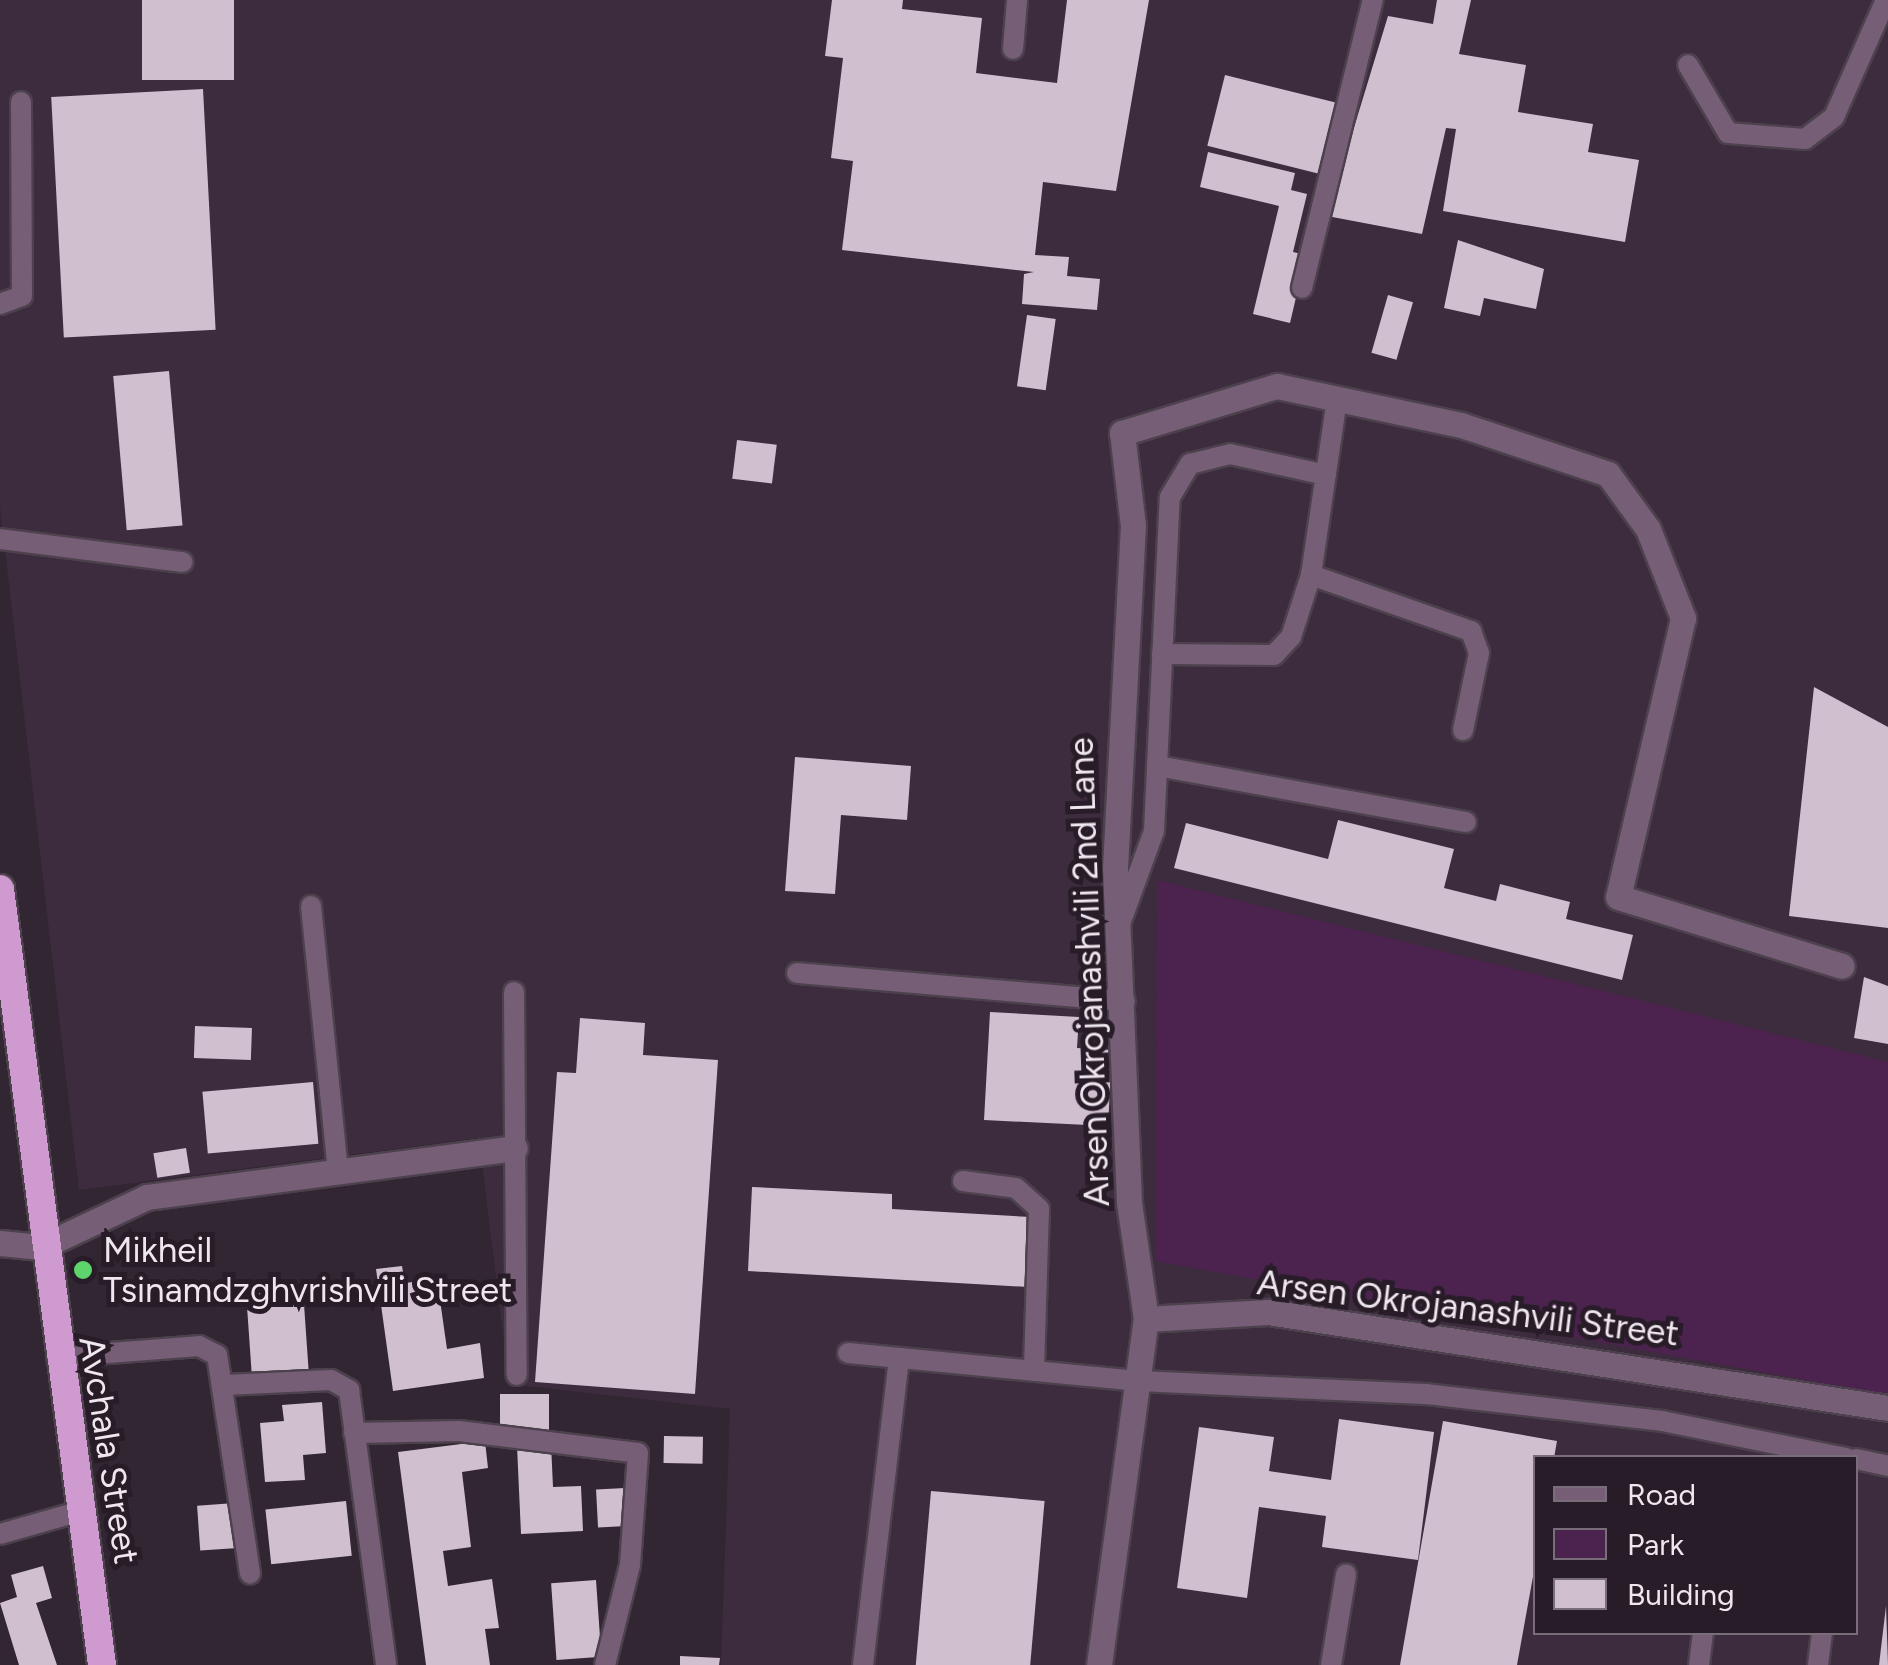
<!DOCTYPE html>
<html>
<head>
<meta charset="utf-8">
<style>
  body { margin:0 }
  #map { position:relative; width:1888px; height:1665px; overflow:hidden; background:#322632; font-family:Figtree,sans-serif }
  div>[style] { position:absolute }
  .built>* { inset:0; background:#3d2c3d }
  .green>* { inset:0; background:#4c224e }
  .building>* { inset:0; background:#cfbfcf; transform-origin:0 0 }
  .roads { filter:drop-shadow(2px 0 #4c414c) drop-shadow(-2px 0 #4c414c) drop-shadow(0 2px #4c414c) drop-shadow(0 -2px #4c414c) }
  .service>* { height:20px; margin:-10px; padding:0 10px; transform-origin:10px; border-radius:10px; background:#755e76 }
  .minor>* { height:25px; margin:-12.5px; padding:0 12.5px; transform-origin:12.5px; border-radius:12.5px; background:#755e76 }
  .trunk>* { height:28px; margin:-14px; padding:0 14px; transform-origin:14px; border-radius:14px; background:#ce9ad0 }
  .dots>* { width:28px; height:28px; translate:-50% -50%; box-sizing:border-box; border:5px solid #281c28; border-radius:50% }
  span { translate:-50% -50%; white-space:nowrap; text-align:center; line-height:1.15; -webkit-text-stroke:10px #281c28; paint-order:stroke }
  .street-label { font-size:35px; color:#efe7ef }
  .poi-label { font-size:35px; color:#efe7ef }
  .left { translate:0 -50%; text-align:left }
  .legend { position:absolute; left:1533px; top:1455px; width:325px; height:180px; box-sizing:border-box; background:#281c28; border:2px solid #786d78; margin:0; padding:12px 18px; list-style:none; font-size:30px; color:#efe7ef }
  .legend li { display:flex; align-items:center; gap:20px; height:50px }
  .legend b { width:50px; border:2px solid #786d78 }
</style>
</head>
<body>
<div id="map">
  <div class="built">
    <div style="clip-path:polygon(evenodd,0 0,1888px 0,1888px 1665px,721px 1665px,730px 1409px,509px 1384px,479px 1138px,79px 1190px,0 506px,0 0,1536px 1458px,1856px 1458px,1856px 1632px,1536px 1632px,1536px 1458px)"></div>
  </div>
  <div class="green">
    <div style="clip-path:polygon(1157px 880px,1888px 1062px,1888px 1395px,1155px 1261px)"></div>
  </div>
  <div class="building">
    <div style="left:142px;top:0;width:92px;height:80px"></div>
    <div style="clip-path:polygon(832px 0,903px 0,902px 9px,982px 18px,976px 73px,1057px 83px,1067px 0,1149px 0,1116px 191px,1043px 182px,1035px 255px,1069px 257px,1067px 276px,1100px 279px,1097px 310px,1022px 304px,1024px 274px,1034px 272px,842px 250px,853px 161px,831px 158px,843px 58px,825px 56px)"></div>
    <div style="clip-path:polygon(1437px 0,1471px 0,1459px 54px,1526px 65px,1518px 112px,1593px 124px,1588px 152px,1639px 160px,1625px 242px,1443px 211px,1456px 129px,1446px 128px,1422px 234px,1327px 216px,1388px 16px,1433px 24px)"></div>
    <div style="left:1225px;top:75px;width:114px;height:73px;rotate:14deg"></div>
    <div style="left:203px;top:89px;width:241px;height:152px;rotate:87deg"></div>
    <div style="clip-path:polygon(1208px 152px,1295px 173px,1291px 190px,1307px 194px,1293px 252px,1306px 255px,1290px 323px,1253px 314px,1279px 206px,1200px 187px)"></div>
    <div style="clip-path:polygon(1458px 240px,1544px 269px,1536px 309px,1484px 298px,1480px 316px,1444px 308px)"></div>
    <div style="left:1388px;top:295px;width:26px;height:60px;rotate:16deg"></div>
    <div style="left:1027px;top:315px;width:29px;height:72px;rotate:8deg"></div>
    <div style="left:169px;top:371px;width:155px;height:56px;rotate:85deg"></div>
    <div style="left:737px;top:440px;width:40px;height:39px;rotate:7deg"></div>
    <div style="clip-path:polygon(1814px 687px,1888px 727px,1888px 928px,1789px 916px)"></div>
    <div style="clip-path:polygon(795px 757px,911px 766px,907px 820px,841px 815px,835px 894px,785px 891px)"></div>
    <div style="clip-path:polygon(1338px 820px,1454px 849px,1444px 888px,1496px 901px,1500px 884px,1570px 902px,1566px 919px,1633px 935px,1622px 980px,1174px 868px,1186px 823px,1328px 859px)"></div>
    <div style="clip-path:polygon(1864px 977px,1888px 986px,1888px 1044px,1854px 1038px)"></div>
    <div style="clip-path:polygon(990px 1012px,1079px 1017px,1077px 1048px,1112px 1050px,1108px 1126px,984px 1120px)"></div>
    <div style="clip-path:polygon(580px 1018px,645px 1023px,643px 1055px,718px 1060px,695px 1394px,535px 1382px,557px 1072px,576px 1073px)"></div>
    <div style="left:195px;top:1026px;width:57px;height:32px;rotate:2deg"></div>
    <div style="left:313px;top:1082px;width:62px;height:111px;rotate:85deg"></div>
    <div style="left:186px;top:1148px;width:25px;height:33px;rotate:81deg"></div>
    <div style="clip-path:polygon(752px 1187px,892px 1194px,892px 1209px,1031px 1217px,1028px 1287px,748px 1271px)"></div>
    <div style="clip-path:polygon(402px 1266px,405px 1283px,437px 1279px,447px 1349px,480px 1343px,484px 1378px,393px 1391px,376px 1269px)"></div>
    <div style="left:303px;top:1290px;width:83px;height:57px;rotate:86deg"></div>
    <div style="left:500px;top:1394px;width:49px;height:38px"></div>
    <div style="clip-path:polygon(322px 1402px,326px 1453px,303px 1455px,305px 1480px,265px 1482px,260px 1423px,284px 1421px,282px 1405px)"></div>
    <div style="clip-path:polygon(1339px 1419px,1434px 1432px,1418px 1560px,1322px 1547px,1326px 1516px,1259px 1507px,1247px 1598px,1177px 1588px,1199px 1427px,1274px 1437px,1269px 1471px,1331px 1480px)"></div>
    <div style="clip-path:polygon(1443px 1421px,1557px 1441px,1554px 1458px,1536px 1458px,1536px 1560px,1517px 1665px,1400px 1665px)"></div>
    <div style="left:664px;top:1436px;width:39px;height:27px;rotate:1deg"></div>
    <div style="clip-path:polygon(485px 1441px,488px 1468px,462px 1472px,471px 1547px,443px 1551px,448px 1586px,492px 1579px,499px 1628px,485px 1629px,490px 1665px,426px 1665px,398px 1452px)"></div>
    <div style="clip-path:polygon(551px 1444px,553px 1487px,581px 1486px,583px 1531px,521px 1534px,517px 1446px)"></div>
    <div style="left:625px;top:1488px;width:38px;height:29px;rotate:87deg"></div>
    <div style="left:931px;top:1491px;width:114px;height:175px;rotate:5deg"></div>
    <div style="left:346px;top:1501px;width:55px;height:81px;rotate:84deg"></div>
    <div style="left:235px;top:1503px;width:45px;height:38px;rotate:86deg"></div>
    <div style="clip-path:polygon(43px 1566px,52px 1598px,36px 1603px,57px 1665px,19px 1665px,0 1603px,17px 1597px,11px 1575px)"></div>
    <div style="left:596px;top:1580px;width:77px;height:45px;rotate:86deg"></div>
    <div style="clip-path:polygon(1886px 1606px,1888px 1665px,1879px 1665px)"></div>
    <div style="clip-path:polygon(680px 1656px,720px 1658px,719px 1665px,680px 1665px)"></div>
  </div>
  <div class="roads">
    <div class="service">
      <div style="left:1013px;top:49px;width:49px;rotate:-85.3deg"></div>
      <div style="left:1688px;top:65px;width:79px;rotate:59.5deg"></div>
      <div style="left:1728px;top:133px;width:77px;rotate:4.5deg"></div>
      <div style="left:1805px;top:139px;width:36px;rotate:-37deg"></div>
      <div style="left:1834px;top:117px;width:126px;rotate:-66.1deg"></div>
      <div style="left:1302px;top:288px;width:297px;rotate:-76.2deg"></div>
      <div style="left:0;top:304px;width:23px;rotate:-20deg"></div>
      <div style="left:22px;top:296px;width:194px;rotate:-90.3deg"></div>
      <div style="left:0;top:539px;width:184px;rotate:7.2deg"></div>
      <div style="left:1311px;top:575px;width:170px;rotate:19.3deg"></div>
      <div style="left:1471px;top:631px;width:23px;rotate:70deg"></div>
      <div style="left:1479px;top:653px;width:79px;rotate:101.7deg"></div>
      <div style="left:1162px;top:654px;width:112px;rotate:0.5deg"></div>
      <div style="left:1274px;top:655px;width:25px;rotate:-47deg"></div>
      <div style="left:1291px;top:637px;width:65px;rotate:-72.1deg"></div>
      <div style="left:1311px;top:575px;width:179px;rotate:-81.6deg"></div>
      <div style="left:1157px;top:766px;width:314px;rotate:10.3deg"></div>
      <div style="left:311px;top:906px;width:267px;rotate:84.2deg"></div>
      <div style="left:1120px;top:924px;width:99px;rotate:-69.9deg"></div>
      <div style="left:1154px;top:831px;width:334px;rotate:-87.3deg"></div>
      <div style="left:1170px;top:497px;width:39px;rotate:-59deg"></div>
      <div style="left:1190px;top:464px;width:41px;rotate:-14deg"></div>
      <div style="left:1230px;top:454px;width:98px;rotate:12.3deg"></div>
      <div style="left:797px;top:973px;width:329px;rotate:4.9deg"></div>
      <div style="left:514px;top:992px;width:383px;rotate:89.6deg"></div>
      <div style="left:963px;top:1181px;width:53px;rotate:7.5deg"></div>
      <div style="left:1016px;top:1188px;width:31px;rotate:42deg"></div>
      <div style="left:1039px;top:1209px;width:162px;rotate:91.8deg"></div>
      <div style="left:848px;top:1353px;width:291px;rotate:5.5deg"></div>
      <div style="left:1138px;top:1381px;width:288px;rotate:2.6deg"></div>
      <div style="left:1426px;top:1394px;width:238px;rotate:6.5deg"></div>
      <div style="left:1662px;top:1421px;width:188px;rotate:11.4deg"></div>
      <div style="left:57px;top:1357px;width:142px;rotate:-4.4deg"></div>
      <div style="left:199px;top:1346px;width:20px;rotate:27deg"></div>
      <div style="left:217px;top:1355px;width:221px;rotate:81.4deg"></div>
      <div style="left:225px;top:1385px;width:106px;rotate:-2.7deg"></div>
      <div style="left:331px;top:1380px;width:21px;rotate:29deg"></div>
      <div style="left:349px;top:1390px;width:277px;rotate:82.3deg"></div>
      <div style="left:354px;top:1433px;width:105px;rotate:-1.1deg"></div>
      <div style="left:459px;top:1431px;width:180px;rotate:7deg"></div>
      <div style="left:638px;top:1453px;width:112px;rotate:94.1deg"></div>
      <div style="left:630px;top:1565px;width:103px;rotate:104deg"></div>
      <div style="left:1856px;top:1459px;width:33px;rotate:12deg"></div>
      <div style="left:0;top:1534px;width:84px;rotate:-15.9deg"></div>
      <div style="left:863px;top:1665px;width:309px;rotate:-83.3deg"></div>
      <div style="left:1331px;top:1665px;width:92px;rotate:-80.6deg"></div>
      <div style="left:1699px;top:1665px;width:33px;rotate:-83deg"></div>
      <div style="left:1818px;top:1665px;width:33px;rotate:-83deg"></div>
    </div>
    <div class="minor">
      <div style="left:0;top:1243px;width:41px;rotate:5.6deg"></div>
      <div style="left:41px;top:1247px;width:117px;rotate:-25.3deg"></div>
      <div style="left:147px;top:1197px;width:371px;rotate:-7.6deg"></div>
      <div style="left:1146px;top:1319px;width:118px;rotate:-98.3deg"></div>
      <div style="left:1129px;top:1202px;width:334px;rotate:-92.4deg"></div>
      <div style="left:1115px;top:868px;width:342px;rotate:-87deg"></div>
      <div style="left:1133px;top:526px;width:94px;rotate:-96.7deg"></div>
      <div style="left:1122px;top:433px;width:162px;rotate:-16.9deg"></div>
      <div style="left:1277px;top:386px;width:188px;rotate:12deg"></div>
      <div style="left:1461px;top:425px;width:155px;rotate:18.4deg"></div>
      <div style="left:1608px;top:474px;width:68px;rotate:54deg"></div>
      <div style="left:1648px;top:529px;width:96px;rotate:68.5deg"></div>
      <div style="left:1683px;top:618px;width:286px;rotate:103.1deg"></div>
      <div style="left:1618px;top:897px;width:234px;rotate:17.1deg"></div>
      <div style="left:1099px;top:1665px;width:349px;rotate:-82.3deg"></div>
      <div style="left:1146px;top:1319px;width:122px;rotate:-3.3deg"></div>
      <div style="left:1268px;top:1312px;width:627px;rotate:8.8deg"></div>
    </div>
    <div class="trunk">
      <div style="left:0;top:889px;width:783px;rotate:82.51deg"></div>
    </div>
  </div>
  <div class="dots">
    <div style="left:83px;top:1270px;background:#5ed56c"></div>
  </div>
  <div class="street-label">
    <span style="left:1089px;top:972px;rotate:-92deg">Arsen Okrojanashvili 2nd Lane</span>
    <span style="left:1468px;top:1308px;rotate:7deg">Arsen Okrojanashvili Street</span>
    <span style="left:109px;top:1450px;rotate:81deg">Avchala Street</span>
  </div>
  <div class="poi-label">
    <span class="left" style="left:103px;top:1270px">Mikheil<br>Tsinamdzghvrishvili Street</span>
  </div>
  <ul class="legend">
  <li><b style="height:12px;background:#755e76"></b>Road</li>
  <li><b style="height:28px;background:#4c224e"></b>Park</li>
  <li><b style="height:28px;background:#cfbfcf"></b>Building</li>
  </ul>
</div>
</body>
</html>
